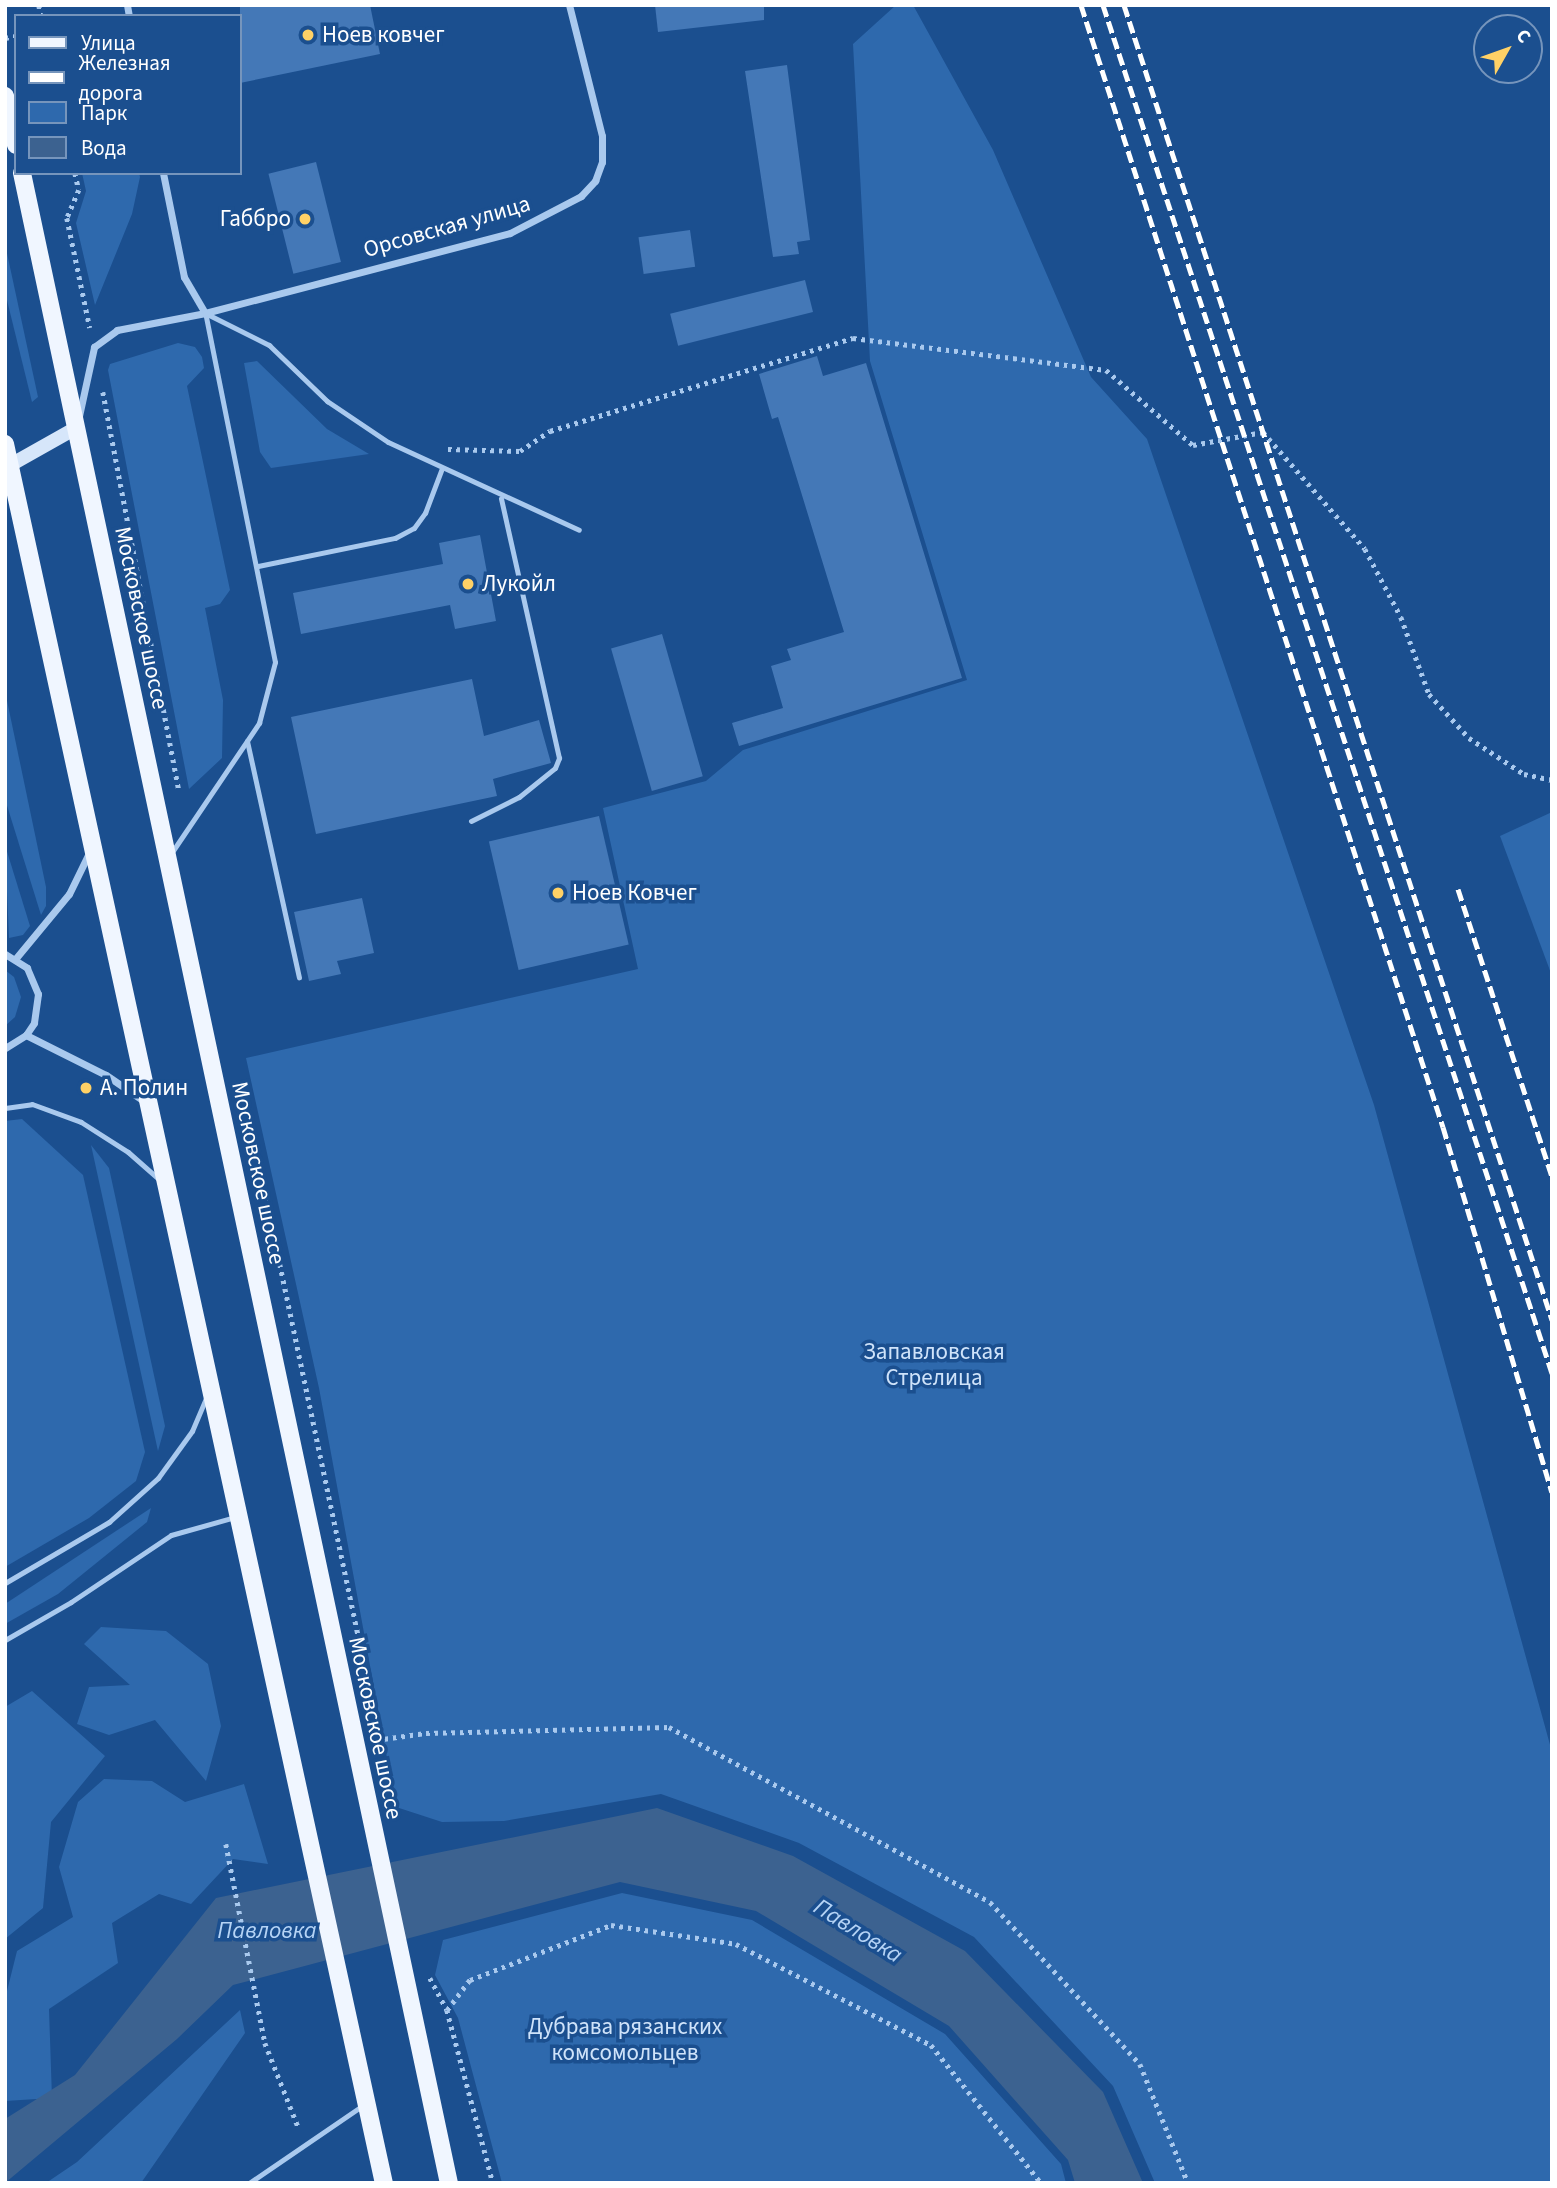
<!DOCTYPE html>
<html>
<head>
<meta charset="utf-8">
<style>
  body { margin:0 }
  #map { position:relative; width:1557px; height:2188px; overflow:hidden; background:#1b4f8f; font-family:"Source Sans 3",sans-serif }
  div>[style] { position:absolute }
  .green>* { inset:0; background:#2e69ad }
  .water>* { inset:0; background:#3c6290 }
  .building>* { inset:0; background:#4478b7; transform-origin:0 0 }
  .path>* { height:4.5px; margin-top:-2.25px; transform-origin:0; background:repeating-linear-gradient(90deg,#a9c9ee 0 3.5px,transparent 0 8.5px) }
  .lane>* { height:5px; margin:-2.5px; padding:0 2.5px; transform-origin:2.5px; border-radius:2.5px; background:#a9c9ee }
  .street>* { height:7px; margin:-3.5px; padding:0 3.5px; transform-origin:3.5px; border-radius:3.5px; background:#a9c9ee }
  .secondary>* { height:14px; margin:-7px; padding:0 7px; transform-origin:7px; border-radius:7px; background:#d6e6fa }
  .primary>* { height:18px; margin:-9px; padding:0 9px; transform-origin:9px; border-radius:9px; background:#f0f6ff }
  .rail>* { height:5px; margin-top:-2.5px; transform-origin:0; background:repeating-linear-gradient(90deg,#fff 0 12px,transparent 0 17px) }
  .dots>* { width:19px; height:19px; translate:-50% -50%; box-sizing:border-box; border:4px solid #1b4f8f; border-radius:50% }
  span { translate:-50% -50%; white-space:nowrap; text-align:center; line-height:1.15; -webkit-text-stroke:7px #1b4f8f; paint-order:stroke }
  .poi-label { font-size:23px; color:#fff }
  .left { translate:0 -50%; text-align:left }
  .right { translate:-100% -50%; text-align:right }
  .street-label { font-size:23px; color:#fff }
  .park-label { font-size:23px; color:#cfe3fa }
  .water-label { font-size:24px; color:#b5d3f5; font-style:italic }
  .frame { position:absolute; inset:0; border:7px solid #fff; pointer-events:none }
  .legend { position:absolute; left:14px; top:14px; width:228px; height:161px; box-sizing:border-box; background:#1b4f8f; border:2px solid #7695bc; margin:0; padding:9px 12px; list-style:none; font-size:21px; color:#fff }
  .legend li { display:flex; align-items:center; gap:14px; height:35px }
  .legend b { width:35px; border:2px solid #7695bc }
  .north { position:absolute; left:1473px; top:14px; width:70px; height:70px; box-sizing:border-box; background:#1b4f8f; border:2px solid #7695bc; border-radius:50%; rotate:50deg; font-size:19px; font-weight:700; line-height:28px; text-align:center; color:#fff }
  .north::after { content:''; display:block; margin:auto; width:24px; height:32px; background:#ffd166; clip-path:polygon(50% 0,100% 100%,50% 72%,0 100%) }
</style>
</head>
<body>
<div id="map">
  <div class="green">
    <div style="clip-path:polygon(896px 5px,913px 5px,993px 150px,1091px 377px,1147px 439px,1374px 1105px,1552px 1752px,1552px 2183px,1155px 2183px,1113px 2086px,974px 1937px,799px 1843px,661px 1794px,504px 1821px,442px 1822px,396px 1807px,319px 1388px,246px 1058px,638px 969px,603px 808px,706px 781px,743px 750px,967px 680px,870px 361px,853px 44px)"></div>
    <div style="clip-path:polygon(82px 173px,139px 173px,140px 177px,132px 214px,95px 305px,76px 223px,86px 191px)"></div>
    <div style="clip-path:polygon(5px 244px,38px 397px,32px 402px,5px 292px)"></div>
    <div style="clip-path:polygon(178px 343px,195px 347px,202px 357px,204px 368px,187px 386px,230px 590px,220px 604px,205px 608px,223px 700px,222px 758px,189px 789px,108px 370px,110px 364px)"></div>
    <div style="clip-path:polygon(257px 361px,327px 429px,369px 454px,271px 468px,260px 452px,244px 363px)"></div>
    <div style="clip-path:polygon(5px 691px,46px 887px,46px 906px,41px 915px,5px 799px)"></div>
    <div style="clip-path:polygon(1552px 812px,1552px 976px,1500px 836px)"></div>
    <div style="clip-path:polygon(5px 845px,30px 926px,23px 935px,9px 938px)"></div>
    <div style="clip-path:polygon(5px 970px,14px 977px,21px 997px,15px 1017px,5px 1026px)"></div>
    <div style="clip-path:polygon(22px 1119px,83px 1175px,145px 1452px,136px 1481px,89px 1518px,5px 1567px,5px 1121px)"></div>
    <div style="clip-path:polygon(91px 1145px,109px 1168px,165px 1426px,158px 1451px)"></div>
    <div style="clip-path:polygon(151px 1508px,147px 1522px,58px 1594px,5px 1624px,5px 1604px)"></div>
    <div style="clip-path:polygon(101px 1627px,166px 1631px,208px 1664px,221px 1726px,206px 1781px,155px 1720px,109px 1735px,77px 1724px,89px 1687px,130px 1685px,84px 1644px)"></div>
    <div style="clip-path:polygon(32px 1691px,105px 1756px,51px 1822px,43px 1908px,5px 1939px,5px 1707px)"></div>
    <div style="clip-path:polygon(104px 1779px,152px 1781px,185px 1802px,244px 1784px,268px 1864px,233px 1859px,191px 1904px,159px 1894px,112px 1923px,118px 1963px,49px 2009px,52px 2098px,5px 2101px,5px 1999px,17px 1951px,73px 1917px,59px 1867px,78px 1802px)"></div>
    <div style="clip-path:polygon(622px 1893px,752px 1920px,945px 2034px,1061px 2164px,1066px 2183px,502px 2183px,458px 2018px,435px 1975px,443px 1940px)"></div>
    <div style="clip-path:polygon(240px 2010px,245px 2033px,141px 2183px,46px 2183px,77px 2162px)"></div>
  </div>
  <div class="water">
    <div style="clip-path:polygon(657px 1808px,793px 1856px,965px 1951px,1103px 2092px,1143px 2183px,1075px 2183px,1068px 2160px,949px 2026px,756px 1911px,620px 1882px,233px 1985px,177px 2039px,5px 2183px,5px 2119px,75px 2075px,216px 1898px)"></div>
  </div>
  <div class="building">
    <div style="clip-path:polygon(240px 5px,370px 5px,380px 54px,240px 83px)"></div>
    <div style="clip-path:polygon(655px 5px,764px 5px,764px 20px,658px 32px)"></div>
    <div style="clip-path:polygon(787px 65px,810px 240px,797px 242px,799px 254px,773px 257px,745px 71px)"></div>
    <div style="left:316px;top:162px;width:103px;height:49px;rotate:76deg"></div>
    <div style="left:690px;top:230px;width:37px;height:52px;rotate:82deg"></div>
    <div style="left:805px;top:280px;width:33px;height:139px;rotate:76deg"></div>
    <div style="clip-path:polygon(817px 356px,823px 376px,866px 363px,962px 678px,739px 746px,732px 723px,783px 708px,771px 666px,791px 660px,787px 649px,844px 632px,778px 417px,772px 419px,759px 374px)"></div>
    <div style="clip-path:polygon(480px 535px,496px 621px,455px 629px,450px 605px,301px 634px,293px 593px,443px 564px,439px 543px)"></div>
    <div style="left:662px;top:634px;width:148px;height:53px;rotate:74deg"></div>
    <div style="clip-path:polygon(472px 679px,484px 736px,539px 720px,551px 763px,493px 779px,497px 796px,316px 834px,291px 717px)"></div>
    <div style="left:599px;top:816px;width:132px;height:113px;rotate:77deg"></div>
    <div style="clip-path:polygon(362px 898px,374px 953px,337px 961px,341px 974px,309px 981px,294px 912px)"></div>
  </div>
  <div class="path">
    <div style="left:39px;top:5px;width:11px;rotate:80deg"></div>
    <div style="left:5px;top:38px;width:11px;rotate:-10deg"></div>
    <div style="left:75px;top:173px;width:17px;rotate:77deg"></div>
    <div style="left:79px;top:190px;width:30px;rotate:113deg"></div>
    <div style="left:67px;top:218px;width:112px;rotate:78.2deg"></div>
    <div style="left:103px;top:392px;width:404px;rotate:79.2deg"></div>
    <div style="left:448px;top:449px;width:72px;rotate:1.6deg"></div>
    <div style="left:520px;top:451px;width:36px;rotate:-34deg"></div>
    <div style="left:550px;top:431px;width:317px;rotate:-17.1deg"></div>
    <div style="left:853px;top:338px;width:255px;rotate:7.2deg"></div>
    <div style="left:1106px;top:370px;width:115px;rotate:40.8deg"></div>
    <div style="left:1193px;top:445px;width:71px;rotate:-10.5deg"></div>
    <div style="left:1263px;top:432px;width:155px;rotate:48.9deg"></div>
    <div style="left:1365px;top:549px;width:77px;rotate:62.1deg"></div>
    <div style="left:1401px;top:617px;width:82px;rotate:70deg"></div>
    <div style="left:1429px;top:694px;width:59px;rotate:47.7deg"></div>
    <div style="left:1469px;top:738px;width:66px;rotate:33.2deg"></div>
    <div style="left:1524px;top:774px;width:29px;rotate:12deg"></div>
    <div style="left:243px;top:1089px;width:620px;rotate:78.09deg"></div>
    <div style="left:376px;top:1740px;width:50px;rotate:-8deg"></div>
    <div style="left:426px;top:1733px;width:243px;rotate:-1.4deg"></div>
    <div style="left:669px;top:1727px;width:366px;rotate:28.6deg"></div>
    <div style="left:990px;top:1902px;width:221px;rotate:47.2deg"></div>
    <div style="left:1140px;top:2064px;width:128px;rotate:68deg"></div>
    <div style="left:226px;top:1844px;width:203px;rotate:78.9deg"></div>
    <div style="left:265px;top:2043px;width:92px;rotate:68.4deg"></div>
    <div style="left:430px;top:1978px;width:36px;rotate:62deg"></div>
    <div style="left:447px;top:2010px;width:179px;rotate:75.1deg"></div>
    <div style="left:447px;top:2010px;width:38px;rotate:-53deg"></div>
    <div style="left:470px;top:1980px;width:151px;rotate:-21.3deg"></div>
    <div style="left:611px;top:1925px;width:126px;rotate:8.6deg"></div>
    <div style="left:736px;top:1944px;width:220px;rotate:27.4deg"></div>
    <div style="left:931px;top:2045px;width:176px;rotate:51.4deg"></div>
  </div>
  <div class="lane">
    <div style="left:205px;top:313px;width:72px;rotate:26.6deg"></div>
    <div style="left:269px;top:345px;width:81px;rotate:44deg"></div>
    <div style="left:327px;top:401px;width:73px;rotate:33.9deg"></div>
    <div style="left:388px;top:442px;width:210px;rotate:24.7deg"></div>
    <div style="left:258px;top:566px;width:140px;rotate:-11.6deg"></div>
    <div style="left:395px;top:538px;width:21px;rotate:-28deg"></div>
    <div style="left:414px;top:528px;width:19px;rotate:-54deg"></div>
    <div style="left:425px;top:513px;width:48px;rotate:-69.3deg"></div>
    <div style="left:247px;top:741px;width:242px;rotate:77.6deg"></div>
    <div style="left:471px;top:821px;width:54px;rotate:-26.6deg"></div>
    <div style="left:519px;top:797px;width:46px;rotate:-38.9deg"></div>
    <div style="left:555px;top:768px;width:11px;rotate:-68deg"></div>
    <div style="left:559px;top:758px;width:266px;rotate:-102.6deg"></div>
    <div style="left:172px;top:852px;width:156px;rotate:-56deg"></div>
    <div style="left:259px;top:723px;width:63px;rotate:-75.3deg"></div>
    <div style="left:275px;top:662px;width:356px;rotate:-101.3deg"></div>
    <div style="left:5px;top:1108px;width:27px;rotate:-8deg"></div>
    <div style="left:32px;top:1104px;width:52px;rotate:20.2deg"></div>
    <div style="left:81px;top:1122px;width:56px;rotate:32.6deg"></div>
    <div style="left:128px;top:1152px;width:44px;rotate:41.3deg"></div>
    <div style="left:5px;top:1583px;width:121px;rotate:-30.4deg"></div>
    <div style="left:109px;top:1522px;width:66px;rotate:-41.9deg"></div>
    <div style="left:158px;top:1478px;width:58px;rotate:-54.1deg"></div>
    <div style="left:192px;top:1431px;width:36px;rotate:-67deg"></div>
    <div style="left:5px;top:1640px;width:76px;rotate:-29.9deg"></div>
    <div style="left:71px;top:1602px;width:120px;rotate:-33.8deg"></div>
    <div style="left:171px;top:1535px;width:66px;rotate:-15.7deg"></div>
    <div style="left:249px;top:2183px;width:137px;rotate:-34.3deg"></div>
  </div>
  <div class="street">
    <div style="left:127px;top:5px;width:11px;rotate:80deg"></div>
    <div style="left:163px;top:173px;width:106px;rotate:78.6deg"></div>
    <div style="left:184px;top:277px;width:42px;rotate:59.7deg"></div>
    <div style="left:79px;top:416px;width:71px;rotate:-77.7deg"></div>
    <div style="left:94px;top:347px;width:29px;rotate:-36deg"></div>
    <div style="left:117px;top:330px;width:90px;rotate:-10.9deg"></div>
    <div style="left:205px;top:313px;width:315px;rotate:-14.7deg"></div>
    <div style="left:510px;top:233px;width:80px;rotate:-27.5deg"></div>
    <div style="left:581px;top:196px;width:21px;rotate:-47deg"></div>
    <div style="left:595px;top:181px;width:20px;rotate:-70deg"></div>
    <div style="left:602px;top:162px;width:26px;rotate:-90deg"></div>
    <div style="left:602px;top:136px;width:135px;rotate:-104.1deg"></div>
    <div style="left:5px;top:954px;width:26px;rotate:32deg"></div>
    <div style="left:27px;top:968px;width:28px;rotate:67deg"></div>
    <div style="left:38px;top:994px;width:29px;rotate:98deg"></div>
    <div style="left:34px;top:1023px;width:14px;rotate:124deg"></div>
    <div style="left:26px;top:1035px;width:25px;rotate:148deg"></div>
    <div style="left:16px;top:958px;width:83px;rotate:-50.4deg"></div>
    <div style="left:69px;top:894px;width:48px;rotate:-64deg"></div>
    <div style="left:26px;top:1035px;width:89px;rotate:26.6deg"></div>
    <div style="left:106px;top:1075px;width:46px;rotate:34.4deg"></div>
  </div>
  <div class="secondary">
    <div style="left:5px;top:468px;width:81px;rotate:-29.4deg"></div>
  </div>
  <div class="primary">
    <div style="left:5px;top:96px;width:50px;rotate:77.3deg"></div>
    <div style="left:22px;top:173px;width:2055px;rotate:78.01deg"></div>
    <div style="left:5px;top:444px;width:1780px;rotate:77.71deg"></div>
  </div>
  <div class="rail">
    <div style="left:1081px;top:5px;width:1179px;rotate:72.12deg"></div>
    <div style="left:1443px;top:1127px;width:381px;rotate:73.4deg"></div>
    <div style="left:1103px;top:5px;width:1440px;rotate:71.83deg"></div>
    <div style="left:1124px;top:5px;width:1383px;rotate:71.97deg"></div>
    <div style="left:1458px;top:889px;width:302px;rotate:71.9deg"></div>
  </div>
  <div class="dots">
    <div style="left:308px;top:35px;background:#ffd166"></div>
    <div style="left:305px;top:219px;background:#ffd166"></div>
    <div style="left:468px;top:584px;background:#ffd166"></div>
    <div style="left:558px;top:893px;background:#ffd166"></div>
    <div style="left:86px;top:1088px;background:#ffd166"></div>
  </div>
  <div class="poi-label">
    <span class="left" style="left:322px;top:35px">Ноев ковчег</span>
    <span class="right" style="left:291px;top:219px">Габбро</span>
    <span class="left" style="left:482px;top:584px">Лукойл</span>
    <span class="left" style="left:572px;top:893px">Ноев Ковчег</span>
    <span class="left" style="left:100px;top:1088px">А. Полин</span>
  </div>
  <div class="street-label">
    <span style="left:447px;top:227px;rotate:-16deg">Орсовская улица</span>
    <span style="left:141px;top:618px;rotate:78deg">Московское шоссе</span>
    <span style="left:258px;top:1173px;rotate:78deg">Московское шоссе</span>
    <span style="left:375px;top:1728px;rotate:78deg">Московское шоссе</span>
  </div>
  <div class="park-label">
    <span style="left:934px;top:1365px">Запавловская<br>Стрелица</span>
    <span style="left:625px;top:2040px">Дубрава рязанских<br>комсомольцев</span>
  </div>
  <div class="water-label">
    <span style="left:267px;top:1931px">Павловка</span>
    <span style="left:858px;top:1931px;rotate:32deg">Павловка</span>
  </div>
  <div class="frame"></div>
  <ul class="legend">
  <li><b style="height:9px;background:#f0f6ff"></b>Улица</li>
  <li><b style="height:9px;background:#fff"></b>Железная дорога</li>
  <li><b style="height:19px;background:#2e69ad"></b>Парк</li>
  <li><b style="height:19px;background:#3c6290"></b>Вода</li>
  </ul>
  <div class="north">С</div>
</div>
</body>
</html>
